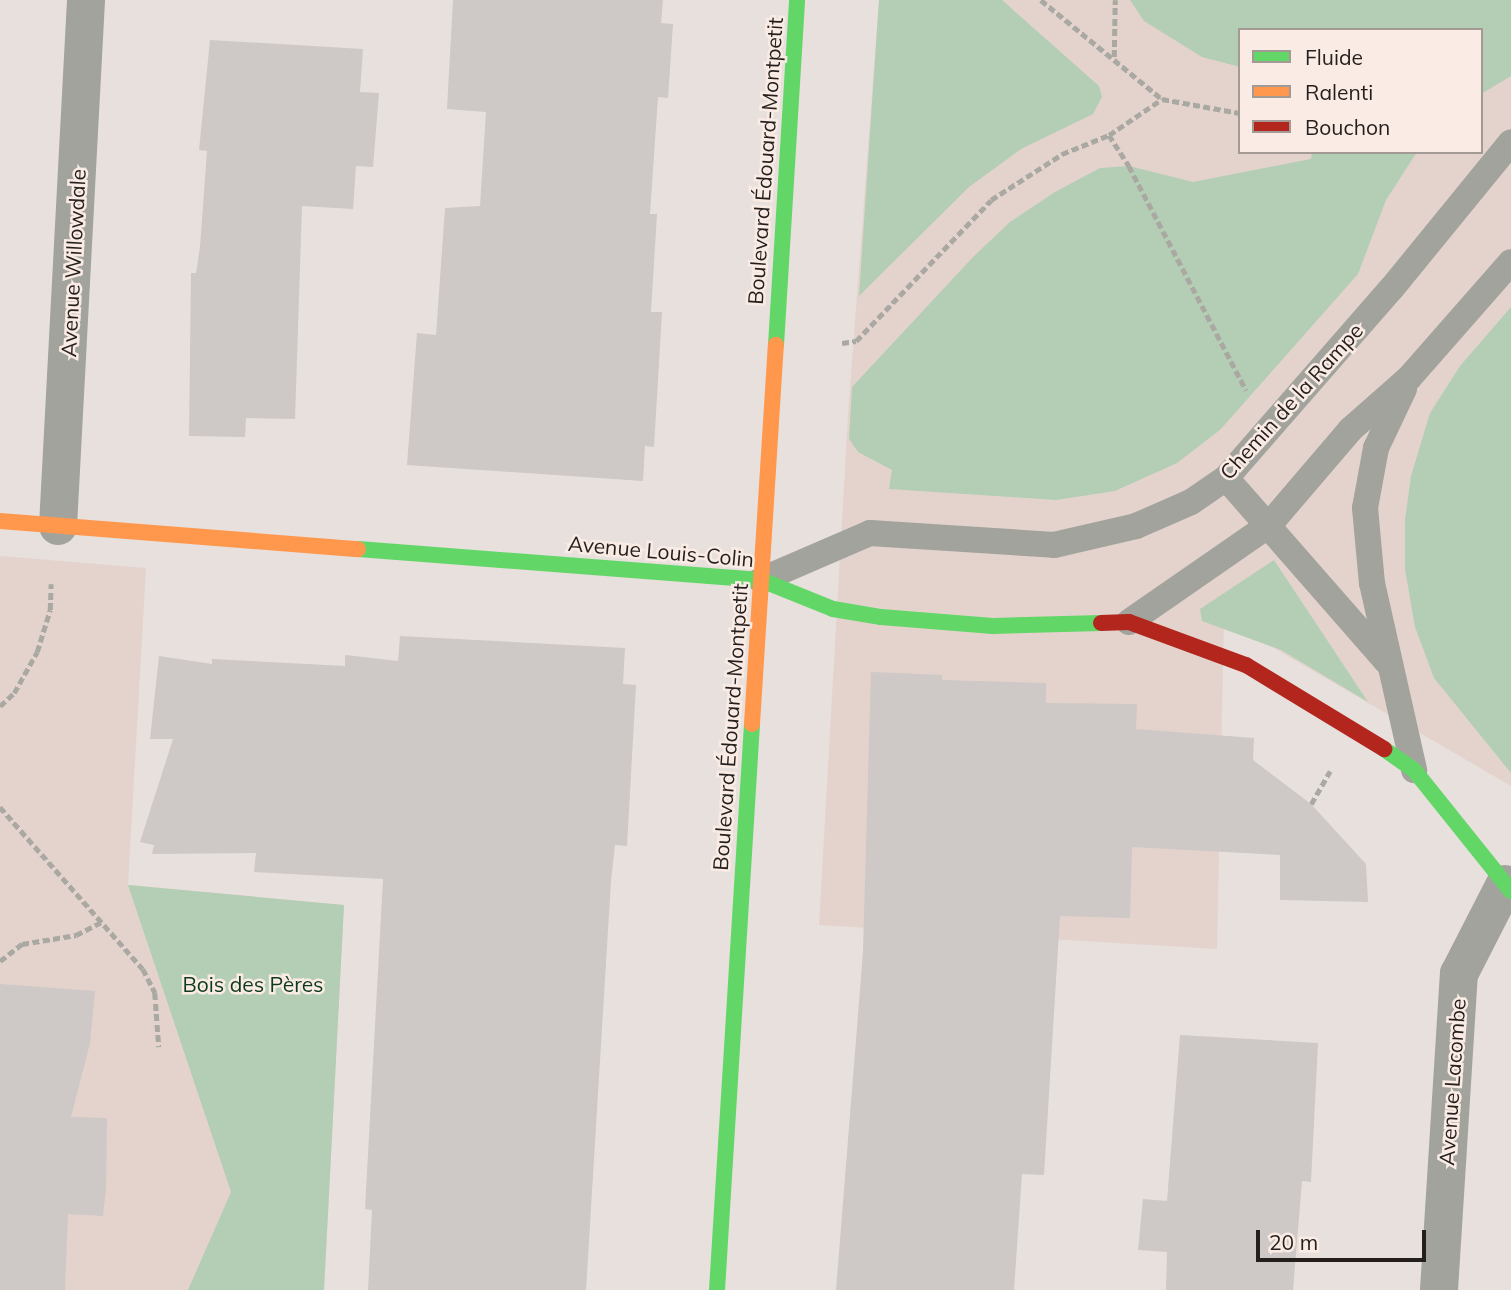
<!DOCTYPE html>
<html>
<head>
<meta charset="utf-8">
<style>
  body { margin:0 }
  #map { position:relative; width:1511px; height:1290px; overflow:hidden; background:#e8e0dd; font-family:Mulish,sans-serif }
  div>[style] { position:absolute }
  .built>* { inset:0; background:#e3d3cc }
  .green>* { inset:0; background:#b3ceb4 }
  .building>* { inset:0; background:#cec8c6 }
  .path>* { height:4.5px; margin-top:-2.25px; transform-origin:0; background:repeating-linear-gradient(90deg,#aaa8a2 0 7px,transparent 0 10.5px) }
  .lane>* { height:26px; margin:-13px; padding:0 13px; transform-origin:13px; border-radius:13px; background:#a2a39c }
  .street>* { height:38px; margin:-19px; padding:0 19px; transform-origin:19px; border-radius:19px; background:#a2a39c }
  .fast>* { height:16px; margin:-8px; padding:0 8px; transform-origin:8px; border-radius:8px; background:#63d668 }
  .slow>* { height:16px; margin:-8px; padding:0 8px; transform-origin:8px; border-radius:8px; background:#ff974d }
  .jam>* { height:16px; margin:-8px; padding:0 8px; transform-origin:8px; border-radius:8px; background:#b3261e }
  span { translate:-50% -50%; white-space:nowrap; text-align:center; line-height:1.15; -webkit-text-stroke:5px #faece5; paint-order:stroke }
  .street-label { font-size:21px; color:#241f1d }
  .park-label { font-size:21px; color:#0d3a1c }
  .legend { position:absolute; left:1238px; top:28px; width:245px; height:126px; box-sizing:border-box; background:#faece5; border:2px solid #a49a95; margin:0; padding:9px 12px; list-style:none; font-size:21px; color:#241f1d }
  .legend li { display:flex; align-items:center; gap:14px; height:35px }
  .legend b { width:35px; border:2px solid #a49a95 }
  .scale { position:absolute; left:1256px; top:1230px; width:170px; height:32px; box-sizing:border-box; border:4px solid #241f1d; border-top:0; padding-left:9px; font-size:21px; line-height:24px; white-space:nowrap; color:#241f1d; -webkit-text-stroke:5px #faece5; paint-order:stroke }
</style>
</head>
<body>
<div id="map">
  <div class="built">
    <div style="clip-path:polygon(evenodd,879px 0,1511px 0,1511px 786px,1224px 619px,1217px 949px,819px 925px,848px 415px,879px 0,1240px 30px,1481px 30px,1481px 152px,1240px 152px,1240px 30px)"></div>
    <div style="clip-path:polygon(0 556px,146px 568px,128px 885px,344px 905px,324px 1290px,0 1290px)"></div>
  </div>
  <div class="green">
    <div style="clip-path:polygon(879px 0,1002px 0,1099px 86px,1102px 97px,1093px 114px,1021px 149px,969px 187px,859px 296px)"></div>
    <div style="clip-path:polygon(1130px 0,1511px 0,1511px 76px,1481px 94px,1481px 30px,1240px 30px,1240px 67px,1202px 57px,1144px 21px)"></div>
    <div style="clip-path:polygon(1312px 152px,1417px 152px,1386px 200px,1358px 274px,1220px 430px,1177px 463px,1115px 491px,1056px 500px,889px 489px,892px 470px,858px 452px,849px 439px,852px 387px,974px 256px,1010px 222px,1055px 192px,1100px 168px,1129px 166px,1193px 182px,1311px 159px)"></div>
    <div style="clip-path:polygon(1511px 307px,1511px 773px,1434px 678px,1415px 627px,1405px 569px,1405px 520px,1411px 476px,1430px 413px,1460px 366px)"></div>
    <div style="clip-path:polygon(1274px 560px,1368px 702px,1281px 650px,1202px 621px,1200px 609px)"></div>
    <div style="clip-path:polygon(128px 885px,344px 905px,324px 1290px,188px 1290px,231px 1192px)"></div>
  </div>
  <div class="building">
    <div style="clip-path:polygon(453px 0,663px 0,661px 23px,673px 24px,668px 98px,658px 97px,650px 214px,657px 214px,651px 312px,662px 312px,654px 447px,645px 446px,643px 481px,407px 465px,417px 333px,436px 335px,445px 208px,480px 206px,486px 112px,447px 109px)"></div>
    <div style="clip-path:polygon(210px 40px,363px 49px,360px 92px,379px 93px,373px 167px,356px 166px,353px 209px,302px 206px,295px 419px,246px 418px,245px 437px,189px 436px,191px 273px,196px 273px,200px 247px,207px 151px,199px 150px)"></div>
    <div style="clip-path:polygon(400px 636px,625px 648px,623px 684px,636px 685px,627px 846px,615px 845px,611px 881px,586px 1290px,368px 1290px,372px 1210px,365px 1209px,383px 879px,254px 872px,256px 853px,152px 854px,154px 845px,140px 842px,173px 739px,150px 739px,159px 656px,212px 664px,212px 659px,345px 666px,345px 655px,398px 661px)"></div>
    <div style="clip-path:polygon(871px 672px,942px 675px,942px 680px,1046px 683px,1046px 703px,1137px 704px,1136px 729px,1254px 738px,1253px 760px,1311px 804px,1366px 864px,1368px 902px,1280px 900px,1280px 855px,1132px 847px,1130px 918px,1060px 916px,1044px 1175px,1022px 1174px,1014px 1290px,836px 1290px,863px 952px)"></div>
    <div style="clip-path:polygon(0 984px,95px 991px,90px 1043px,71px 1117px,107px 1118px,106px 1189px,103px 1216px,68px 1214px,65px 1290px,0 1290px)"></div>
    <div style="clip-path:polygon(1180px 1035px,1318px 1043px,1311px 1182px,1302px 1181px,1293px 1290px,1166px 1290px,1167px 1252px,1138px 1250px,1143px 1199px,1167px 1201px)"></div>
  </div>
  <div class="path">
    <div style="left:1041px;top:0;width:156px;rotate:39.3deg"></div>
    <div style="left:1114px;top:57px;width:57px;rotate:-89deg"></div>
    <div style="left:1109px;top:135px;width:37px;rotate:57deg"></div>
    <div style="left:1129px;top:166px;width:253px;rotate:62.4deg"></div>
    <div style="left:842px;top:343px;width:14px;rotate:-8deg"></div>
    <div style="left:856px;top:341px;width:195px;rotate:-46.2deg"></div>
    <div style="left:991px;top:200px;width:85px;rotate:-32.9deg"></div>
    <div style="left:1062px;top:154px;width:51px;rotate:-22deg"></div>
    <div style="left:1109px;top:135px;width:64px;rotate:-34.2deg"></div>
    <div style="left:1162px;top:99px;width:79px;rotate:10.2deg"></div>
    <div style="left:0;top:706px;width:19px;rotate:-43deg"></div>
    <div style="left:14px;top:693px;width:47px;rotate:-60.7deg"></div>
    <div style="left:37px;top:652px;width:44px;rotate:-72.8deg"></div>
    <div style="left:50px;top:610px;width:26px;rotate:-88deg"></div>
    <div style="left:1311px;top:804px;width:38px;rotate:-60deg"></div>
    <div style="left:0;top:807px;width:216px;rotate:48.6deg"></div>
    <div style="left:143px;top:969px;width:27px;rotate:63deg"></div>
    <div style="left:155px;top:993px;width:54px;rotate:85.8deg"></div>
    <div style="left:0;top:961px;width:28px;rotate:-38deg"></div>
    <div style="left:22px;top:944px;width:55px;rotate:-9.5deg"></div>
    <div style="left:76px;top:935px;width:30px;rotate:-27deg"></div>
  </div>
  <div class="lane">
    <div style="left:1404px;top:389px;width:65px;rotate:115.4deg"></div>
    <div style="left:1376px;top:448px;width:61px;rotate:100.4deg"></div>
    <div style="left:1365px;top:508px;width:75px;rotate:84.7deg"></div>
    <div style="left:1372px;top:583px;width:192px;rotate:77.3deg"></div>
    <div style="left:1226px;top:478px;width:244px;rotate:48.8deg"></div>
    <div style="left:761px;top:580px;width:119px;rotate:-23.3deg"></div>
    <div style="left:870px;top:533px;width:184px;rotate:3.7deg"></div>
    <div style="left:1054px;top:545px;width:84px;rotate:-13deg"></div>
    <div style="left:1136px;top:526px;width:60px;rotate:-23.6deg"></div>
    <div style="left:1191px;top:502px;width:42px;rotate:-34.4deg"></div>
    <div style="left:1226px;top:478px;width:252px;rotate:-48.9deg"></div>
    <div style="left:1392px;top:288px;width:188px;rotate:-50.8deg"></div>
    <div style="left:1129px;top:622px;width:170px;rotate:-34.7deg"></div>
    <div style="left:1269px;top:525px;width:125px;rotate:-49.5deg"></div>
    <div style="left:1350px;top:430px;width:79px;rotate:-41.4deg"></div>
    <div style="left:1409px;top:378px;width:154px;rotate:-48.7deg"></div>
  </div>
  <div class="street">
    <div style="left:58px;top:526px;width:527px;rotate:-86.95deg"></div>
    <div style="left:1439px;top:1290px;width:317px;rotate:-86.4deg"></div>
    <div style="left:1459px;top:974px;width:101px;rotate:-62.9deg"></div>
  </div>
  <div class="fast">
    <div style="left:776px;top:345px;width:346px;rotate:-86.5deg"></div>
    <div style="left:358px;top:549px;width:404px;rotate:4.4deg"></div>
    <div style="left:761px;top:580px;width:78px;rotate:21.9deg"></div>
    <div style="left:833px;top:609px;width:49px;rotate:9.5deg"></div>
    <div style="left:881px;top:617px;width:112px;rotate:4.6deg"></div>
    <div style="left:993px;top:626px;width:108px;rotate:-1.6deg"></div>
    <div style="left:1384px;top:749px;width:37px;rotate:35deg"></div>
    <div style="left:1414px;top:770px;width:155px;rotate:51.3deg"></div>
    <div style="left:717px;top:1290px;width:567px;rotate:-86.46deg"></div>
  </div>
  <div class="slow">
    <div style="left:0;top:521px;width:359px;rotate:4.5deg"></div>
    <div style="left:752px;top:724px;width:380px;rotate:-86.4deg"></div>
  </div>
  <div class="jam">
    <div style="left:1101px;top:623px;width:28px;rotate:-2deg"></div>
    <div style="left:1129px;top:622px;width:125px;rotate:20.2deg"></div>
    <div style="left:1246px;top:665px;width:162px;rotate:31.3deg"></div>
  </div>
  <div class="street-label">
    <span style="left:765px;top:161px;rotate:-86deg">Boulevard Édouard-Montpetit</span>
    <span style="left:73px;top:263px;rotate:-87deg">Avenue Willowdale</span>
    <span style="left:1291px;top:401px;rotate:-48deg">Chemin de la Rampe</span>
    <span style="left:661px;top:551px;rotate:5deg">Avenue Louis-Colin</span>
    <span style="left:730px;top:727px;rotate:-86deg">Boulevard Édouard-Montpetit</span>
    <span style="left:1452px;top:1082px;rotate:-86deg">Avenue Lacombe</span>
  </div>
  <div class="park-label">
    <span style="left:253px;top:984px">Bois des Pères</span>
  </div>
  <ul class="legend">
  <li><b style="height:9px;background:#63d668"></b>Fluide</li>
  <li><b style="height:9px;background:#ff974d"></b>Ralenti</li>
  <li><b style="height:9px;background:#b3261e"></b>Bouchon</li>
  </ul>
  <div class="scale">20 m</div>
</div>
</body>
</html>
